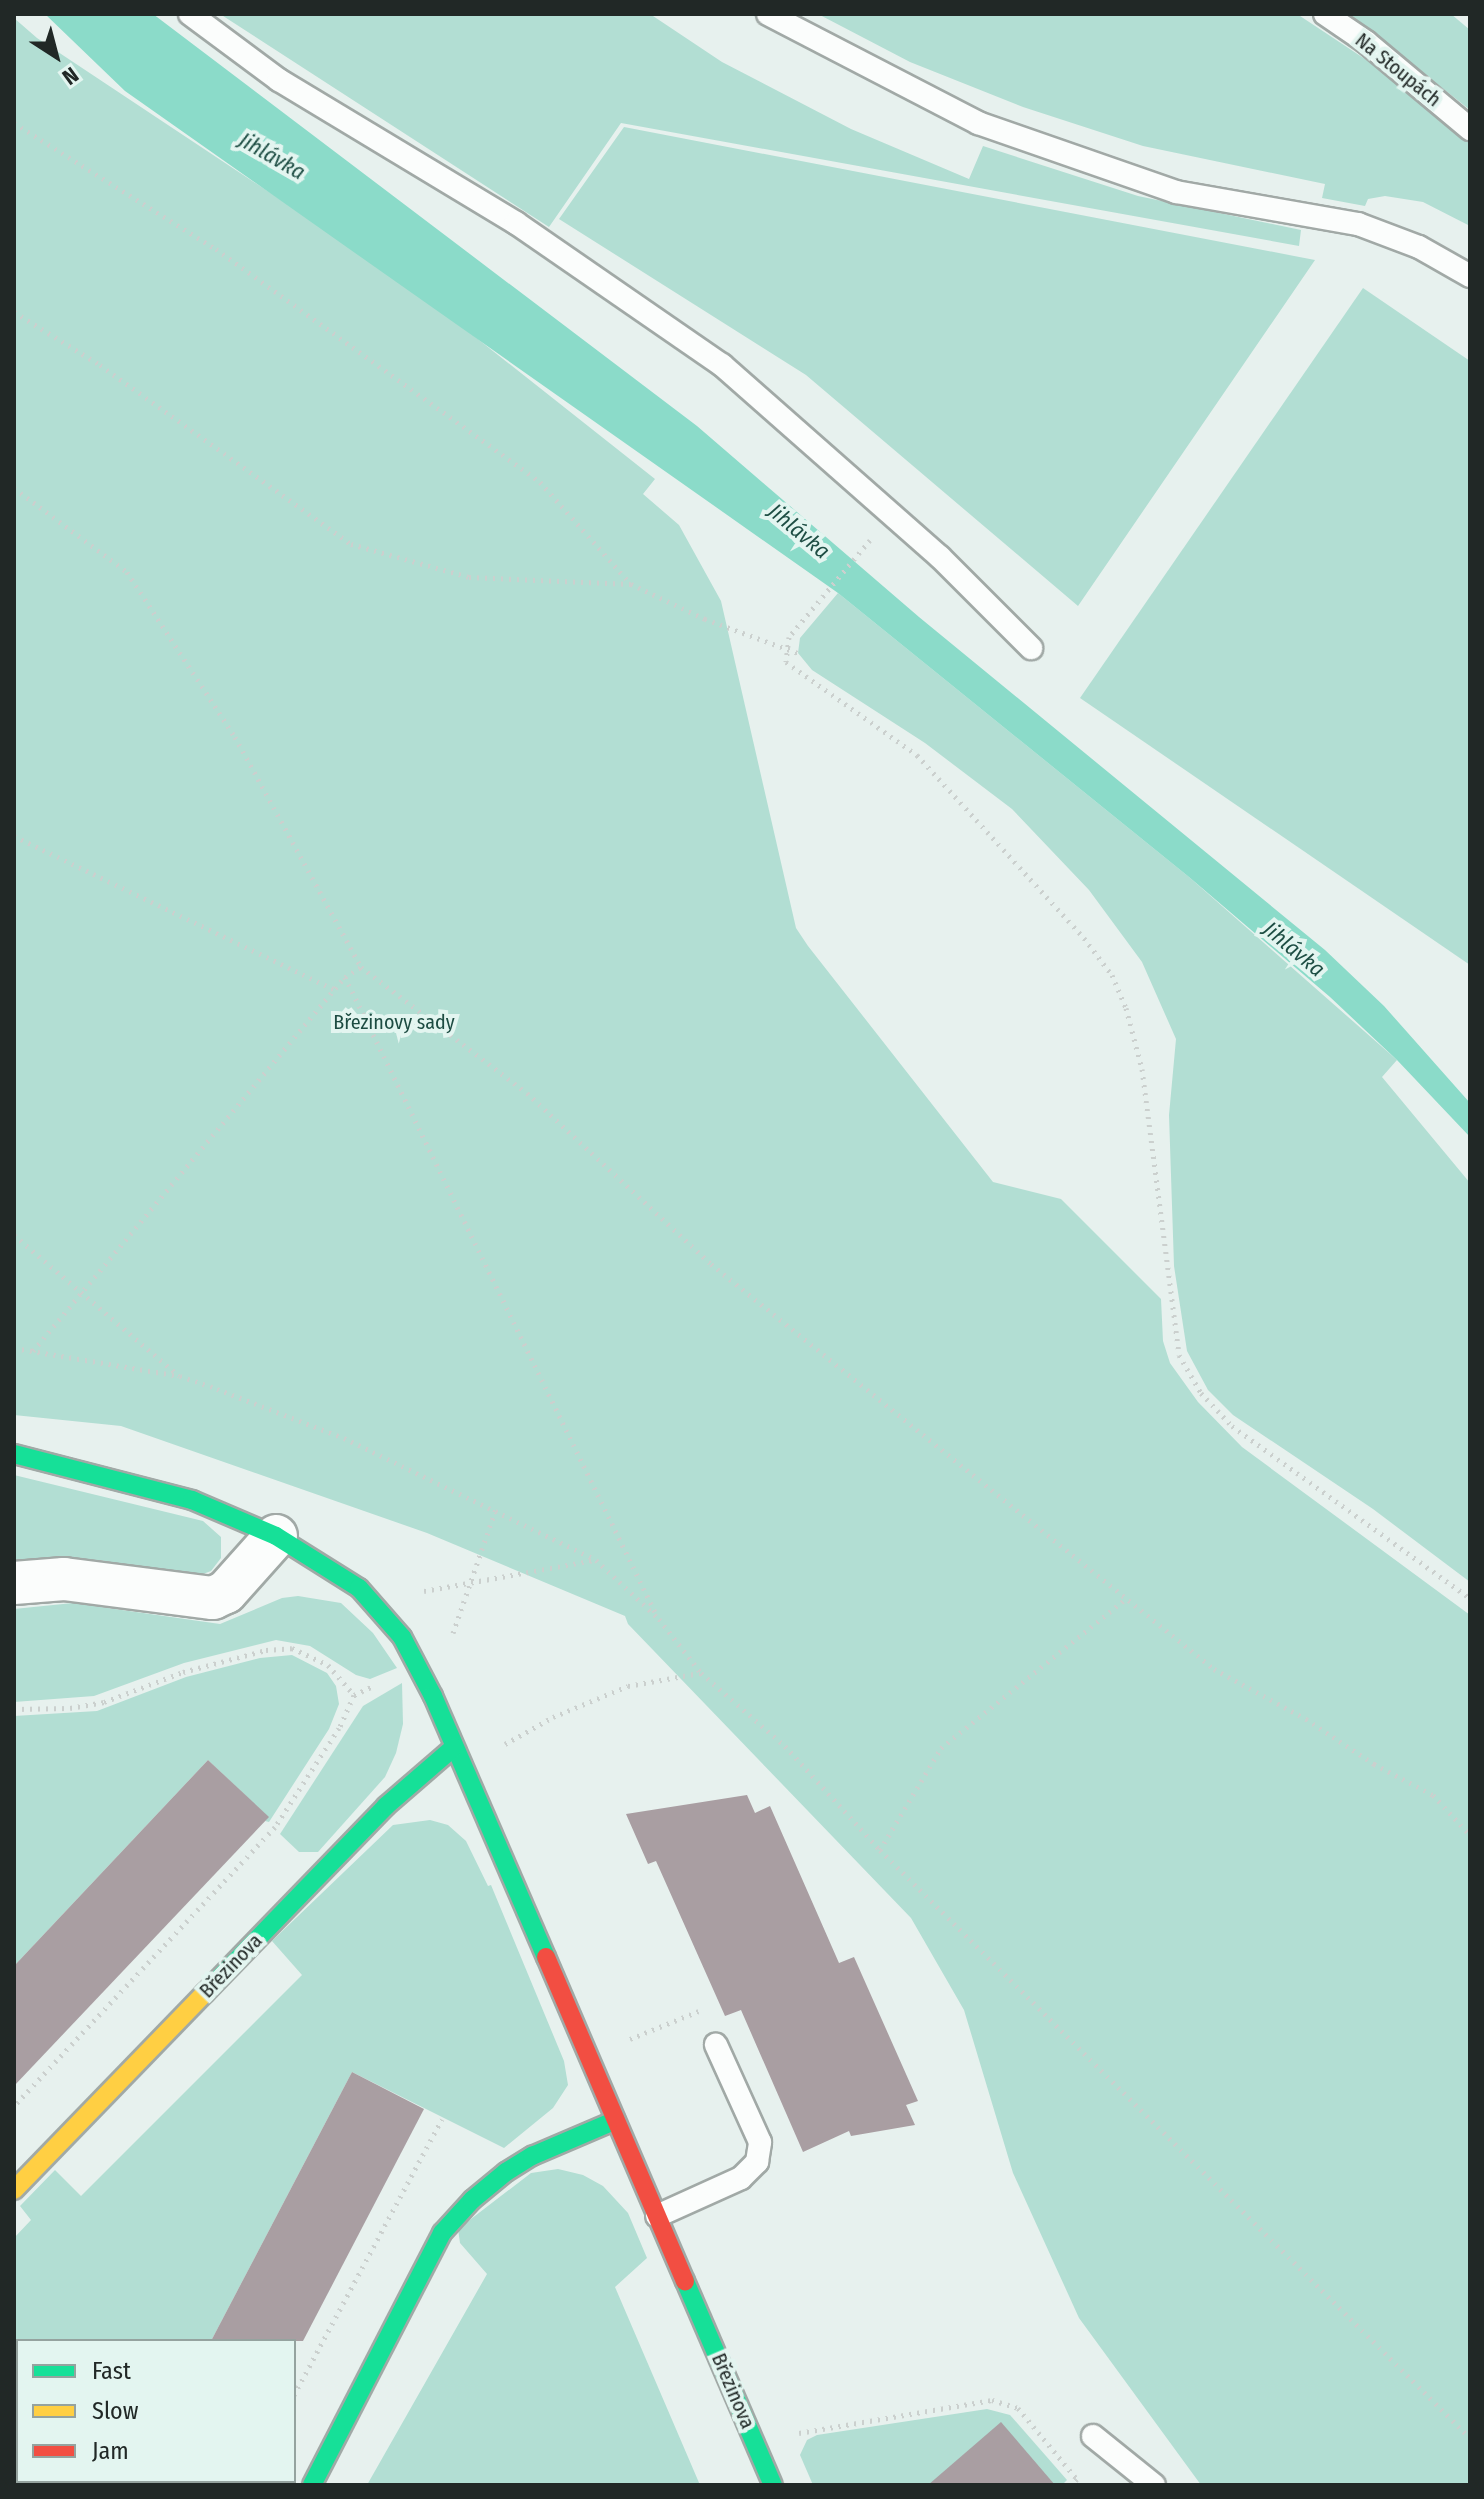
<!DOCTYPE html>
<html>
<head>
<meta charset="utf-8">
<style>
  body { margin:0 }
  #map { position:relative; width:1484px; height:2499px; overflow:hidden; background:#e7f1ee; font-family:"Fira Sans Condensed",sans-serif }
  div>[style] { position:absolute }
  .green>* { inset:0; background:#b2ded3 }
  .water>* { inset:0; background:#8bdbc9 }
  .building>* { inset:0; background:#a99ea2 }
  .path>* { height:5px; margin-top:-2.5px; transform-origin:0; background:repeating-linear-gradient(90deg,#cbd0ce 0 2px,transparent 0 8px) }
  .roads { filter:drop-shadow(2px 0 #a1a9a6) drop-shadow(-2px 0 #a1a9a6) drop-shadow(0 2px #a1a9a6) drop-shadow(0 -2px #a1a9a6) }
  .lane>* { height:22px; margin:-11px; padding:0 11px; transform-origin:11px; border-radius:11px; background:#fbfdfc }
  .street>* { height:42px; margin:-21px; padding:0 21px; transform-origin:21px; border-radius:21px; background:#fbfdfc }
  .fast>* { height:18px; margin:-9px; padding:0 9px; transform-origin:9px; border-radius:9px; background:#16e098 }
  .slow>* { height:18px; margin:-9px; padding:0 9px; transform-origin:9px; border-radius:9px; background:#ffcf43 }
  .jam>* { height:18px; margin:-9px; padding:0 9px; transform-origin:9px; border-radius:9px; background:#f24e42 }
  span { translate:-50% -50%; white-space:nowrap; text-align:center; line-height:1.15; -webkit-text-stroke:8px #e3f5f0; paint-order:stroke }
  .street-label { font-size:20px; color:#212826 }
  .park-label { font-size:20px; color:#1d4c42 }
  .water-label { font-size:22px; color:#1e4e44; font-style:italic }
  .frame { position:absolute; inset:0; border:16px solid #212826; pointer-events:none }
  .legend { position:absolute; left:16px; top:2339px; width:280px; height:144px; box-sizing:border-box; background:#e3f5f0; border:2px solid #95a39f; margin:0; padding:10px 14px; list-style:none; font-size:24px; color:#212826 }
  .legend li { display:flex; align-items:center; gap:16px; height:40px }
  .legend b { width:40px; border:2px solid #95a39f }
  .north { position:absolute; left:16px; top:16px; width:80px; height:80px; -webkit-text-stroke:6px #e3f5f0; paint-order:stroke; rotate:144deg; font-size:22px; font-weight:700; line-height:32px; text-align:center; color:#212826 }
  .north::after { content:''; display:block; margin:auto; width:28px; height:36px; background:#212826; clip-path:polygon(50% 0,100% 100%,50% 72%,0 100%) }
</style>
</head>
<body>
<div id="map">
  <div class="green">
    <div style="clip-path:polygon(220px 14px,650px 14px,722px 62px,851px 129px,969px 179px,983px 146px,1138px 196px,1301px 230px,1299px 246px,621px 123px,549px 227px)"></div>
    <div style="clip-path:polygon(818px 14px,1297px 14px,1368px 61px,1470px 143px,1470px 226px,1423px 202px,1385px 196px,1368px 199px,1365px 206px,1322px 198px,1325px 184px,1143px 146px,1023px 107px,910px 62px)"></div>
    <div style="clip-path:polygon(1349px 14px,1451px 14px,1470px 30px,1470px 110px)"></div>
    <div style="clip-path:polygon(14px 18px,37px 38px,412px 287px,655px 479px,643px 494px,679px 525px,721px 601px,796px 928px,808px 946px,993px 1182px,1061px 1199px,1161px 1299px,1163px 1341px,1170px 1363px,1198px 1402px,1242px 1447px,1470px 1615px,1470px 2485px,1201px 2485px,1079px 2318px,1013px 2173px,964px 2010px,911px 1918px,628px 1624px,625px 1616px,427px 1533px,121px 1426px,14px 1415px)"></div>
    <div style="clip-path:polygon(624px 127px,1315px 260px,1078px 606px,806px 375px,559px 219px)"></div>
    <div style="clip-path:polygon(1363px 288px,1470px 361px,1470px 965px,1080px 698px)"></div>
    <div style="clip-path:polygon(838px 593px,1189px 877px,1397px 1060px,1382px 1077px,1470px 1183px,1470px 1582px,1373px 1509px,1233px 1415px,1208px 1390px,1187px 1351px,1174px 1266px,1169px 1115px,1176px 1039px,1142px 962px,1089px 890px,1012px 809px,925px 743px,812px 670px,798px 653px,800px 638px)"></div>
    <div style="clip-path:polygon(14px 1475px,203px 1521px,221px 1537px,221px 1558px,211px 1571px,195px 1577px,99px 1560px,52px 1559px,14px 1564px)"></div>
    <div style="clip-path:polygon(298px 1596px,341px 1603px,373px 1633px,397px 1668px,370px 1679px,356px 1675px,310px 1646px,276px 1640px,184px 1663px,94px 1696px,14px 1702px,14px 1609px,73px 1603px,220px 1624px,282px 1598px)"></div>
    <div style="clip-path:polygon(292px 1655px,327px 1673px,336px 1686px,339px 1704px,329px 1729px,269px 1822px,265px 1821px,268px 1817px,208px 1760px,14px 1966px,14px 1716px,97px 1711px,186px 1677px,260px 1658px)"></div>
    <div style="clip-path:polygon(402px 1683px,403px 1724px,396px 1753px,385px 1777px,318px 1852px,299px 1852px,280px 1834px,363px 1706px)"></div>
    <div style="clip-path:polygon(430px 1820px,448px 1825px,466px 1841px,488px 1886px,491px 1885px,564px 2061px,568px 2085px,553px 2108px,504px 2148px,352px 2072px,211px 2341px,18px 2341px,18px 2481px,137px 2481px,135px 2485px,14px 2485px,14px 2238px,31px 2220px,20px 2206px,55px 2170px,81px 2196px,302px 1975px,272px 1941px,393px 1825px)"></div>
    <div style="clip-path:polygon(558px 2169px,583px 2175px,603px 2186px,628px 2213px,647px 2258px,615px 2287px,700px 2485px,367px 2485px,487px 2274px,460px 2243px,458px 2229px,531px 2173px)"></div>
    <div style="clip-path:polygon(987px 2409px,1010px 2415px,1067px 2480px,1062px 2485px,813px 2485px,800px 2455px,807px 2440px,817px 2435px)"></div>
  </div>
  <div class="water">
    <div style="clip-path:polygon(45px 14px,153px 14px,697px 426px,919px 617px,1325px 950px,1384px 1006px,1470px 1103px,1470px 1137px,1397px 1060px,1330px 997px,1189px 877px,838px 593px,125px 91px)"></div>
  </div>
  <div class="building">
    <div style="clip-path:polygon(208px 1760px,269px 1817px,14px 2086px,14px 1966px)"></div>
    <div style="clip-path:polygon(747px 1795px,755px 1813px,770px 1806px,839px 1963px,854px 1957px,918px 2101px,906px 2105px,915px 2125px,851px 2136px,849px 2131px,803px 2152px,741px 2010px,725px 2016px,656px 1861px,648px 1864px,626px 1814px)"></div>
    <div style="clip-path:polygon(352px 2072px,424px 2109px,303px 2341px,211px 2341px)"></div>
    <div style="clip-path:polygon(1001px 2422px,1055px 2485px,928px 2485px)"></div>
  </div>
  <div class="path">
    <div style="left:14px;top:123px;width:238px;rotate:32deg"></div>
    <div style="left:216px;top:249px;width:399px;rotate:35.7deg"></div>
    <div style="left:540px;top:482px;width:137px;rotate:48.3deg"></div>
    <div style="left:631px;top:584px;width:82px;rotate:25.3deg"></div>
    <div style="left:705px;top:619px;width:99px;rotate:20.1deg"></div>
    <div style="left:14px;top:312px;width:101px;rotate:31.6deg"></div>
    <div style="left:100px;top:365px;width:308px;rotate:35.5deg"></div>
    <div style="left:351px;top:544px;width:123px;rotate:15.6deg"></div>
    <div style="left:469px;top:577px;width:162px;rotate:2.5deg"></div>
    <div style="left:14px;top:488px;width:141px;rotate:36.6deg"></div>
    <div style="left:127px;top:572px;width:197px;rotate:56.8deg"></div>
    <div style="left:235px;top:737px;width:262px;rotate:61.3deg"></div>
    <div style="left:870px;top:540px;width:126px;rotate:129.9deg"></div>
    <div style="left:789px;top:637px;width:25px;rotate:97deg"></div>
    <div style="left:786px;top:662px;width:161px;rotate:35.4deg"></div>
    <div style="left:917px;top:755px;width:248px;rotate:47.6deg"></div>
    <div style="left:1084px;top:938px;width:46px;rotate:52.9deg"></div>
    <div style="left:1112px;top:975px;width:36px;rotate:67deg"></div>
    <div style="left:1126px;top:1008px;width:63px;rotate:75.3deg"></div>
    <div style="left:1142px;top:1069px;width:288px;rotate:82.6deg"></div>
    <div style="left:1179px;top:1355px;width:44px;rotate:59.9deg"></div>
    <div style="left:1201px;top:1393px;width:45px;rotate:46.8deg"></div>
    <div style="left:1232px;top:1426px;width:294px;rotate:35.9deg"></div>
    <div style="left:14px;top:836px;width:355px;rotate:25.6deg"></div>
    <div style="left:345px;top:977px;width:19px;rotate:-32deg"></div>
    <div style="left:361px;top:967px;width:208px;rotate:37.2deg"></div>
    <div style="left:527px;top:1093px;width:251px;rotate:42.9deg"></div>
    <div style="left:711px;top:1264px;width:646px;rotate:38.84deg"></div>
    <div style="left:1214px;top:1669px;width:105px;rotate:28.5deg"></div>
    <div style="left:1306px;top:1719px;width:82px;rotate:33.5deg"></div>
    <div style="left:1374px;top:1764px;width:67px;rotate:27.7deg"></div>
    <div style="left:1433px;top:1795px;width:54px;rotate:47.2deg"></div>
    <div style="left:14px;top:1235px;width:217px;rotate:40.5deg"></div>
    <div style="left:14px;top:1348px;width:168px;rotate:9.6deg"></div>
    <div style="left:180px;top:1376px;width:39px;rotate:19deg"></div>
    <div style="left:217px;top:1389px;width:136px;rotate:21.1deg"></div>
    <div style="left:344px;top:1438px;width:280px;rotate:25.8deg"></div>
    <div style="left:596px;top:1560px;width:86px;rotate:43.1deg"></div>
    <div style="left:659px;top:1619px;width:68px;rotate:52.1deg"></div>
    <div style="left:701px;top:1673px;width:111px;rotate:41deg"></div>
    <div style="left:785px;top:1746px;width:141px;rotate:47.6deg"></div>
    <div style="left:880px;top:1850px;width:833px;rotate:44.9deg"></div>
    <div style="left:33px;top:1351px;width:487px;rotate:-50.2deg"></div>
    <div style="left:345px;top:977px;width:709px;rotate:63.98deg"></div>
    <div style="left:424px;top:1591px;width:174px;rotate:-10.3deg"></div>
    <div style="left:453px;top:1633px;width:131px;rotate:-70.9deg"></div>
    <div style="left:354px;top:1695px;width:23px;rotate:-25deg"></div>
    <div style="left:14px;top:1709px;width:56px;rotate:-1deg"></div>
    <div style="left:70px;top:1708px;width:35px;rotate:-10deg"></div>
    <div style="left:104px;top:1702px;width:85px;rotate:-20.8deg"></div>
    <div style="left:183px;top:1672px;width:86px;rotate:-14.8deg"></div>
    <div style="left:266px;top:1650px;width:26px;rotate:-4deg"></div>
    <div style="left:292px;top:1648px;width:40px;rotate:25deg"></div>
    <div style="left:328px;top:1665px;width:40px;rotate:49deg"></div>
    <div style="left:354px;top:1695px;width:36px;rotate:114deg"></div>
    <div style="left:339px;top:1728px;width:118px;rotate:122.9deg"></div>
    <div style="left:275px;top:1827px;width:382px;rotate:133.1deg"></div>
    <div style="left:505px;top:1744px;width:55px;rotate:-29.4deg"></div>
    <div style="left:553px;top:1717px;width:81px;rotate:-22.5deg"></div>
    <div style="left:628px;top:1686px;width:73px;rotate:-10.2deg"></div>
    <div style="left:880px;top:1850px;width:119px;rotate:-59.1deg"></div>
    <div style="left:941px;top:1748px;width:239px;rotate:-38.9deg"></div>
    <div style="left:630px;top:2039px;width:74px;rotate:-22.1deg"></div>
    <div style="left:294px;top:2395px;width:313px;rotate:-61.8deg"></div>
    <div style="left:799px;top:2433px;width:196px;rotate:-9.7deg"></div>
    <div style="left:992px;top:2400px;width:27px;rotate:17deg"></div>
    <div style="left:1018px;top:2408px;width:92px;rotate:50.3deg"></div>
    <div style="left:1077px;top:2479px;width:8px;rotate:135deg"></div>
    <div style="left:245px;top:2485px;width:4px;rotate:-63deg"></div>
  </div>
  <div class="roads">
    <div class="lane">
      <div style="left:190px;top:14px;width:111px;rotate:36.6deg"></div>
      <div style="left:279px;top:80px;width:277px;rotate:31.1deg"></div>
      <div style="left:516px;top:223px;width:250px;rotate:34.6deg"></div>
      <div style="left:722px;top:365px;width:290px;rotate:41.4deg"></div>
      <div style="left:940px;top:557px;width:129px;rotate:45deg"></div>
      <div style="left:768px;top:14px;width:237px;rotate:27.4deg"></div>
      <div style="left:978px;top:123px;width:210px;rotate:19.2deg"></div>
      <div style="left:1176px;top:192px;width:185px;rotate:10deg"></div>
      <div style="left:1358px;top:224px;width:65px;rotate:20.7deg"></div>
      <div style="left:1419px;top:247px;width:59px;rotate:29.6deg"></div>
      <div style="left:1325px;top:14px;width:50px;rotate:34.3deg"></div>
      <div style="left:1366px;top:42px;width:136px;rotate:39.9deg"></div>
      <div style="left:657px;top:2216px;width:92px;rotate:-24.3deg"></div>
      <div style="left:741px;top:2178px;width:23px;rotate:-45deg"></div>
      <div style="left:757px;top:2162px;width:20px;rotate:-81deg"></div>
      <div style="left:760px;top:2142px;width:107px;rotate:-114.4deg"></div>
      <div style="left:1093px;top:2436px;width:78px;rotate:38.8deg"></div>
    </div>
    <div class="street">
      <div style="left:14px;top:1583px;width:50px;rotate:-4.6deg"></div>
      <div style="left:64px;top:1579px;width:150px;rotate:7.3deg"></div>
      <div style="left:213px;top:1598px;width:14px;rotate:-25deg"></div>
      <div style="left:226px;top:1592px;width:75px;rotate:-48.2deg"></div>
    </div>
    <div class="fast">
      <div style="left:14px;top:1454px;width:184px;rotate:14.5deg"></div>
      <div style="left:192px;top:1500px;width:91px;rotate:23.2deg"></div>
      <div style="left:276px;top:1536px;width:98px;rotate:32.1deg"></div>
      <div style="left:359px;top:1588px;width:65px;rotate:48.7deg"></div>
      <div style="left:402px;top:1637px;width:67px;rotate:62.3deg"></div>
      <div style="left:433px;top:1696px;width:284px;rotate:66.6deg"></div>
      <div style="left:205px;top:1993px;width:260px;rotate:-45.9deg"></div>
      <div style="left:386px;top:1806px;width:90px;rotate:-40.9deg"></div>
      <div style="left:685px;top:2281px;width:222px;rotate:66.7deg"></div>
      <div style="left:312px;top:2485px;width:284px;rotate:-62.7deg"></div>
      <div style="left:442px;top:2233px;width:45px;rotate:-47.7deg"></div>
      <div style="left:472px;top:2200px;width:44px;rotate:-39.5deg"></div>
      <div style="left:506px;top:2172px;width:31px;rotate:-32deg"></div>
      <div style="left:532px;top:2156px;width:91px;rotate:-23.2deg"></div>
    </div>
    <div class="slow">
      <div style="left:14px;top:2190px;width:274px;rotate:-45.9deg"></div>
    </div>
    <div class="jam">
      <div style="left:546px;top:1957px;width:353px;rotate:66.8deg"></div>
    </div>
  </div>
  <div class="street-label">
    <span style="left:1398px;top:70px;rotate:39deg">Na Stoupách</span>
    <span style="left:231px;top:1966px;rotate:-46deg">Březinova</span>
    <span style="left:733px;top:2391px;rotate:67deg">Březinova</span>
  </div>
  <div class="park-label">
    <span style="left:394px;top:1022px">Březinovy sady</span>
  </div>
  <div class="water-label">
    <span style="left:272px;top:156px;rotate:30deg">Jihlávka</span>
    <span style="left:799px;top:531px;rotate:40deg">Jihlávka</span>
    <span style="left:1294px;top:949px;rotate:40deg">Jihlávka</span>
  </div>
  <div class="frame"></div>
  <ul class="legend">
  <li><b style="height:10px;background:#16e098"></b>Fast</li>
  <li><b style="height:10px;background:#ffcf43"></b>Slow</li>
  <li><b style="height:10px;background:#f24e42"></b>Jam</li>
  </ul>
  <div class="north">N</div>
</div>
</body>
</html>
